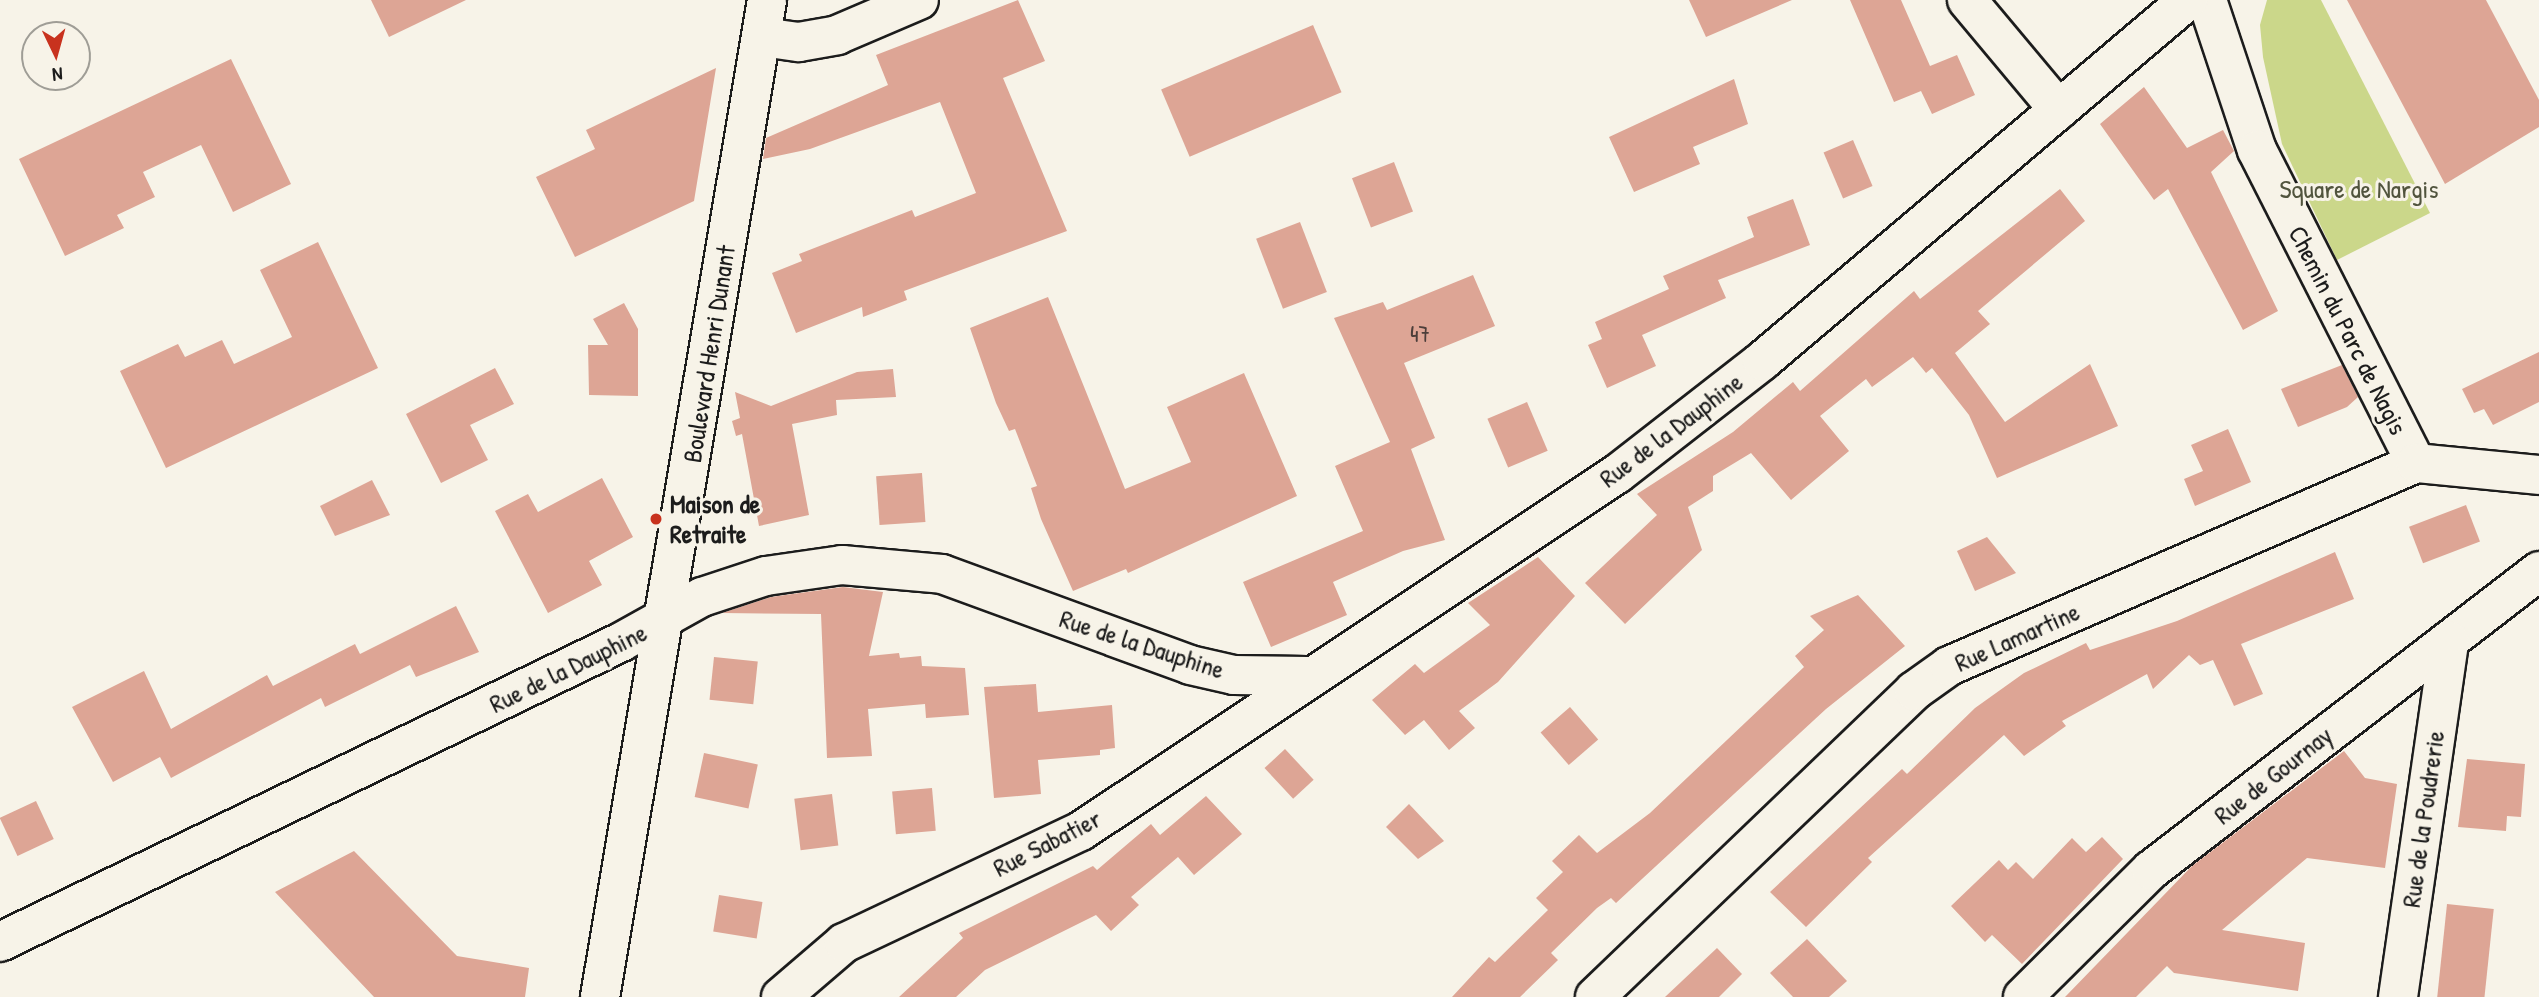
<!DOCTYPE html>
<html>
<head>
<meta charset="utf-8">
<style>
  body { margin:0 }
  #map { position:relative; width:2539px; height:997px; overflow:hidden; background:#f7f3e8; font-family:"Patrick Hand",sans-serif }
  div>[style] { position:absolute }
  .green>* { inset:0; background:#cbd78a }
  .building>* { inset:0; background:#dda595; transform-origin:0 0 }
  .roads { filter:drop-shadow(2px 0 #1c1c1c) drop-shadow(-2px 0 #1c1c1c) drop-shadow(0 2px #1c1c1c) drop-shadow(0 -2px #1c1c1c) }
  .minor>* { height:38px; margin:-19px; padding:0 19px; transform-origin:19px; border-radius:19px; background:#f7f3e8 }
  .major>* { height:38px; margin:-19px; padding:0 19px; transform-origin:19px; border-radius:19px; background:#f7f3e8 }
  .dots>* { width:19px; height:19px; translate:-50% -50%; box-sizing:border-box; border:4px solid #f7f3e8; border-radius:50% }
  span { translate:-50% -50%; white-space:nowrap; text-align:center; line-height:1.15; -webkit-text-stroke:6px #f7f3e8; paint-order:stroke }
  .number-label { font-size:23px; color:#4c3e3a }
  .number-label span { -webkit-text-stroke-width:0 }
  .park-label { font-size:26px; color:#51543d }
  .street-label { font-size:26px; color:#1c1c1c }
  .poi-label { font-size:26px; color:#1c1c1c; font-weight:700 }
  .left { translate:0 -50%; text-align:left }
  .north { position:absolute; left:21px; top:21px; width:70px; height:70px; box-sizing:border-box; background:#f7f3e8; border:2px solid #9f9d96; border-radius:50%; rotate:175deg; font-size:19px; font-weight:700; line-height:28px; text-align:center; color:#1c1c1c }
  .north::after { content:''; display:block; margin:auto; width:24px; height:32px; background:#c8321e; clip-path:polygon(50% 0,100% 100%,50% 72%,0 100%) }
</style>
</head>
<body>
<div id="map">
  <div class="green">
    <div style="clip-path:polygon(2267px 0,2321px 0,2430px 213px,2337px 260px,2282px 144px,2263px 57px,2260px 25px)"></div>
  </div>
  <div class="building">
    <div style="clip-path:polygon(371px 0,466px 0,389px 37px)"></div>
    <div style="clip-path:polygon(1018px 0,1045px 61px,1003px 78px,1067px 231px,904px 291px,907px 300px,863px 317px,862px 307px,796px 333px,772px 273px,802px 261px,799px 254px,912px 210px,915px 217px,976px 193px,940px 102px,810px 149px,763px 159px,766px 138px,888px 85px,876px 55px)"></div>
    <div style="clip-path:polygon(1689px 0,1792px 0,1706px 37px)"></div>
    <div style="clip-path:polygon(1850px 0,1901px 0,1930px 66px,1957px 55px,1975px 95px,1932px 114px,1921px 91px,1894px 102px)"></div>
    <div style="clip-path:polygon(2347px 0,2486px 0,2539px 100px,2539px 127px,2445px 184px)"></div>
    <div style="left:1313px;top:25px;width:73px;height:165px;rotate:67deg"></div>
    <div style="clip-path:polygon(231px 59px,291px 184px,233px 212px,201px 145px,143px 172px,155px 197px,117px 215px,124px 228px,65px 256px,19px 159px)"></div>
    <div style="clip-path:polygon(716px 68px,694px 201px,575px 257px,536px 177px,595px 149px,586px 130px)"></div>
    <div style="clip-path:polygon(1734px 79px,1748px 124px,1693px 147px,1700px 164px,1634px 192px,1609px 137px)"></div>
    <div style="clip-path:polygon(2144px 87px,2187px 148px,2223px 130px,2234px 151px,2211px 172px,2278px 311px,2243px 330px,2168px 189px,2154px 200px,2100px 124px)"></div>
    <div style="left:1853px;top:140px;width:50px;height:32px;rotate:67deg"></div>
    <div style="left:1394px;top:162px;width:53px;height:45px;rotate:69deg"></div>
    <div style="clip-path:polygon(2060px 189px,2085px 221px,1978px 311px,1990px 324px,1955px 353px,2005px 422px,2090px 364px,2118px 426px,1997px 478px,1969px 415px,1932px 368px,1926px 373px,1913px 357px,1872px 387px,1866px 379px,1820px 416px,1849px 451px,1791px 500px,1751px 453px,1713px 476px,1713px 491px,1688px 507px,1702px 550px,1625px 624px,1585px 583px,1657px 515px,1637px 494px,1733px 432px,1793px 382px,1800px 391px,1914px 291px,1920px 299px)"></div>
    <div style="clip-path:polygon(1793px 199px,1810px 245px,1718px 280px,1726px 298px,1642px 335px,1656px 366px,1607px 388px,1588px 345px,1602px 339px,1595px 322px,1669px 289px,1663px 276px,1754px 237px,1747px 217px)"></div>
    <div style="left:1300px;top:222px;width:75px;height:47px;rotate:69deg"></div>
    <div style="clip-path:polygon(318px 242px,378px 368px,166px 468px,120px 371px,178px 344px,185px 357px,222px 340px,234px 364px,292px 337px,260px 270px)"></div>
    <div style="clip-path:polygon(1473px 275px,1495px 326px,1404px 363px,1435px 438px,1411px 449px,1445px 540px,1403px 551px,1333px 582px,1347px 615px,1271px 647px,1243px 582px,1363px 531px,1335px 466px,1390px 442px,1334px 318px,1383px 302px,1387px 310px)"></div>
    <div style="clip-path:polygon(1048px 297px,1125px 489px,1191px 462px,1167px 407px,1244px 373px,1297px 496px,1128px 573px,1126px 569px,1073px 591px,1041px 519px,1031px 488px,1037px 486px,1015px 429px,1009px 431px,996px 403px,970px 328px)"></div>
    <div style="clip-path:polygon(624px 303px,638px 329px,638px 396px,589px 395px,588px 345px,608px 345px,593px 319px)"></div>
    <div style="clip-path:polygon(2539px 352px,2539px 402px,2493px 425px,2484px 409px,2474px 413px,2462px 389px)"></div>
    <div style="clip-path:polygon(2342px 365px,2358px 397px,2347px 407px,2298px 427px,2281px 389px)"></div>
    <div style="clip-path:polygon(495px 368px,514px 404px,470px 425px,488px 460px,441px 483px,406px 414px)"></div>
    <div style="clip-path:polygon(893px 369px,896px 397px,836px 400px,837px 415px,792px 424px,809px 515px,759px 526px,742px 434px,736px 436px,732px 421px,740px 418px,735px 392px,771px 406px,857px 372px)"></div>
    <div style="left:1527px;top:402px;width:53px;height:43px;rotate:67deg"></div>
    <div style="clip-path:polygon(2228px 429px,2251px 482px,2195px 506px,2184px 479px,2203px 471px,2191px 445px)"></div>
    <div style="left:922px;top:473px;width:49px;height:46px;rotate:86deg"></div>
    <div style="clip-path:polygon(602px 478px,633px 537px,589px 561px,602px 585px,548px 613px,495px 511px,528px 494px,538px 512px)"></div>
    <div style="clip-path:polygon(372px 480px,390px 515px,335px 536px,320px 506px)"></div>
    <div style="left:2466px;top:505px;width:39px;height:61px;rotate:69deg"></div>
    <div style="clip-path:polygon(1987px 537px,2016px 573px,1975px 591px,1957px 551px)"></div>
    <div style="clip-path:polygon(2335px 552px,2354px 599px,2241px 644px,2263px 694px,2234px 706px,2213px 660px,2200px 665px,2189px 655px,2153px 689px,2147px 674px,2062px 721px,2066px 726px,2024px 756px,2004px 735px,1868px 858px,1872px 862px,1806px 927px,1770px 892px,1902px 769px,1907px 774px,1975px 708px,2024px 673px,2086px 643px,2090px 650px,2177px 621px)"></div>
    <div style="clip-path:polygon(1538px 557px,1575px 596px,1498px 682px,1459px 711px,1475px 728px,1449px 750px,1424px 720px,1405px 735px,1372px 700px,1415px 664px,1424px 673px,1490px 625px,1468px 603px)"></div>
    <div style="clip-path:polygon(843px 587px,883px 592px,869px 656px,899px 653px,900px 658px,921px 656px,922px 666px,965px 668px,969px 715px,926px 718px,925px 704px,868px 709px,872px 756px,827px 758px,821px 614px,722px 613px,771px 597px)"></div>
    <div style="clip-path:polygon(1858px 595px,1905px 646px,1826px 709px,1616px 903px,1611px 898px,1597px 908px,1551px 953px,1558px 960px,1520px 997px,1452px 997px,1489px 957px,1495px 962px,1548px 910px,1536px 898px,1563px 872px,1552px 861px,1579px 835px,1597px 853px,1650px 813px,1804px 667px,1795px 656px,1824px 630px,1810px 616px)"></div>
    <div style="clip-path:polygon(456px 606px,479px 652px,416px 677px,410px 665px,325px 707px,321px 698px,171px 778px,160px 757px,113px 782px,72px 707px,144px 671px,171px 729px,267px 675px,273px 686px,355px 644px,360px 654px)"></div>
    <div style="left:714px;top:657px;width:44px;height:43px;rotate:6deg"></div>
    <div style="clip-path:polygon(1036px 684px,1038px 712px,1112px 705px,1115px 748px,1100px 750px,1100px 755px,1038px 760px,1041px 794px,994px 798px,984px 687px)"></div>
    <div style="left:1570px;top:707px;width:43px;height:39px;rotate:49deg"></div>
    <div style="left:1285px;top:749px;width:42px;height:28px;rotate:47deg"></div>
    <div style="clip-path:polygon(2344px 751px,2365px 778px,2397px 784px,2385px 868px,2307px 858px,2222px 930px,2305px 943px,2298px 991px,2174px 973px,2167px 966px,2136px 997px,2065px 997px,2192px 866px)"></div>
    <div style="left:704px;top:753px;width:55px;height:45px;rotate:12deg"></div>
    <div style="clip-path:polygon(2467px 759px,2525px 764px,2521px 817px,2507px 816px,2506px 831px,2458px 827px)"></div>
    <div style="left:932px;top:788px;width:43px;height:40px;rotate:85deg"></div>
    <div style="left:832px;top:794px;width:52px;height:38px;rotate:83deg"></div>
    <div style="clip-path:polygon(1206px 796px,1242px 834px,1194px 875px,1178px 857px,1131px 897px,1139px 905px,1111px 931px,1096px 915px,985px 970px,956px 997px,899px 997px,963px 938px,959px 933px,1093px 866px,1097px 870px,1151px 824px,1160px 835px)"></div>
    <div style="left:36px;top:801px;width:42px;height:40px;rotate:65deg"></div>
    <div style="clip-path:polygon(1409px 804px,1444px 841px,1418px 859px,1386px 827px)"></div>
    <div style="clip-path:polygon(2102px 837px,2123px 859px,2022px 964px,1992px 935px,1985px 942px,1951px 906px,1999px 860px,2008px 870px,2016px 862px,2033px 879px,2072px 838px,2086px 852px)"></div>
    <div style="clip-path:polygon(354px 851px,457px 956px,529px 968px,525px 997px,374px 997px,275px 892px)"></div>
    <div style="left:719px;top:895px;width:44px;height:37px;rotate:9deg"></div>
    <div style="left:2447px;top:904px;width:47px;height:94px;rotate:6deg"></div>
    <div style="clip-path:polygon(1807px 939px,1847px 981px,1829px 997px,1793px 997px,1770px 973px)"></div>
    <div style="clip-path:polygon(1717px 948px,1742px 974px,1719px 997px,1665px 997px)"></div>
  </div>
  <div class="roads">
    <div class="minor">
      <div style="left:1967px;top:0;width:143px;rotate:50.1deg"></div>
      <div style="left:2207px;top:0;width:158px;rotate:71.6deg"></div>
      <div style="left:2257px;top:150px;width:351px;rotate:63.1deg"></div>
      <div style="left:762px;top:37px;width:37px;rotate:8deg"></div>
      <div style="left:799px;top:42px;width:39px;rotate:-10deg"></div>
      <div style="left:837px;top:35px;width:89px;rotate:-23.1deg"></div>
      <div style="left:0;top:942px;width:690px;rotate:-25.78deg"></div>
      <div style="left:621px;top:642px;width:93px;rotate:-29.1deg"></div>
      <div style="left:702px;top:597px;width:67px;rotate:-18.2deg"></div>
      <div style="left:766px;top:576px;width:77px;rotate:-8.2deg"></div>
      <div style="left:842px;top:565px;width:100px;rotate:5.1deg"></div>
      <div style="left:942px;top:574px;width:264px;rotate:20.1deg"></div>
      <div style="left:1190px;top:665px;width:45px;rotate:12.8deg"></div>
      <div style="left:1234px;top:675px;width:73px;rotate:0.8deg"></div>
      <div style="left:781px;top:997px;width:83px;rotate:-40.6deg"></div>
      <div style="left:844px;top:943px;width:262px;rotate:-25.3deg"></div>
      <div style="left:1081px;top:831px;width:644px;rotate:-33.67deg"></div>
      <div style="left:1617px;top:474px;width:184px;rotate:-37.9deg"></div>
      <div style="left:1762px;top:361px;width:558px;rotate:-40.28deg"></div>
      <div style="left:1595px;top:997px;width:442px;rotate:-43.8deg"></div>
      <div style="left:1914px;top:691px;width:43px;rotate:-35.5deg"></div>
      <div style="left:1949px;top:666px;width:509px;rotate:-23.49deg"></div>
      <div style="left:2416px;top:463px;width:124px;rotate:5.6deg"></div>
      <div style="left:2023px;top:997px;width:180px;rotate:-44.8deg"></div>
      <div style="left:2151px;top:870px;width:490px;rotate:-37.6deg"></div>
      <div style="left:2398px;top:997px;width:360px;rotate:-81.8deg"></div>
    </div>
    <div class="major">
      <div style="left:600px;top:997px;width:1011px;rotate:-80.49deg"></div>
    </div>
  </div>
  <div class="dots">
    <div style="left:656px;top:519px;background:#c8321e"></div>
  </div>
  <div class="number-label">
    <span style="left:1420px;top:334px">47</span>
  </div>
  <div class="park-label">
    <span style="left:2359px;top:189px">Square de Nargis</span>
  </div>
  <div class="street-label">
    <span style="left:2348px;top:330px;rotate:63deg">Chemin du Parc de Nagis</span>
    <span style="left:709px;top:354px;rotate:-81deg">Boulevard Henri Dunant</span>
    <span style="left:1671px;top:430px;rotate:-37deg">Rue de la Dauphine</span>
    <span style="left:2017px;top:637px;rotate:-24deg">Rue Lamartine</span>
    <span style="left:1142px;top:644px;rotate:18deg">Rue de la Dauphine</span>
    <span style="left:568px;top:668px;rotate:-26deg">Rue de la Dauphine</span>
    <span style="left:2273px;top:775px;rotate:-38deg">Rue de Gournay</span>
    <span style="left:2423px;top:819px;rotate:-82deg">Rue de la Poudrerie</span>
    <span style="left:1047px;top:843px;rotate:-27deg">Rue Sabatier</span>
  </div>
  <div class="poi-label">
    <span class="left" style="left:670px;top:519px">Maison de<br>Retraite</span>
  </div>
  <div class="north">N</div>
</div>
</body>
</html>
